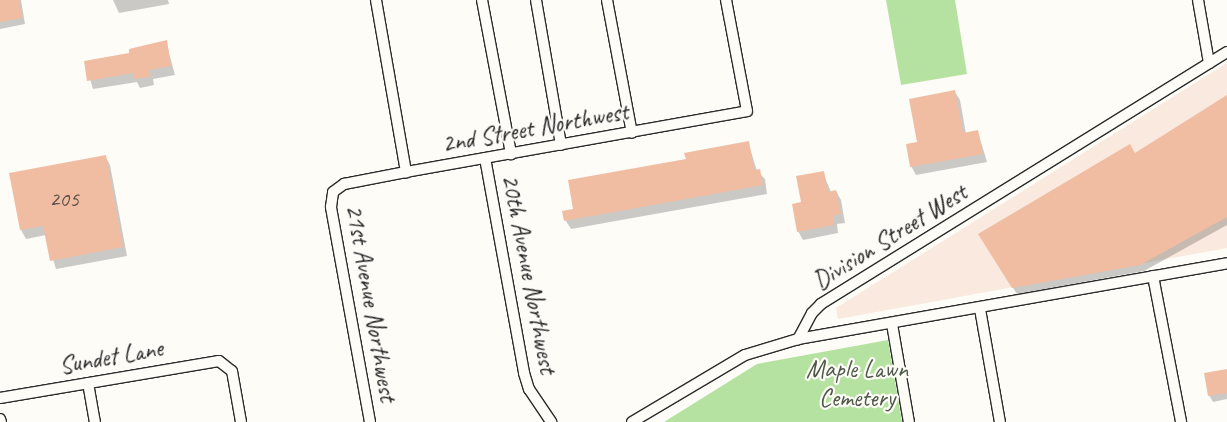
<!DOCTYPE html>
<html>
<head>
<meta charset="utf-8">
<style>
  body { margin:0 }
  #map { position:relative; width:1227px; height:422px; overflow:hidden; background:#fdfcf7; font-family:Caveat,sans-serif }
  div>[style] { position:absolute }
  .built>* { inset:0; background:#f9e9de }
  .green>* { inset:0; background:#b5e2a0 }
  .shadow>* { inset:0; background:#0003 }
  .building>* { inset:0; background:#f1bda2 }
  .roads { filter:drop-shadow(1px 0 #2b2b2b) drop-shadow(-1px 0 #2b2b2b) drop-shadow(0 1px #2b2b2b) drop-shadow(0 -1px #2b2b2b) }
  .minor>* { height:10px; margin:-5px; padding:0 5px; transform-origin:5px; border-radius:5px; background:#fdfcf7 }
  span { translate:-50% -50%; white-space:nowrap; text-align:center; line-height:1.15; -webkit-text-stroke:4.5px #fdfcf7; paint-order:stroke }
  .number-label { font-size:22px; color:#5c5049 }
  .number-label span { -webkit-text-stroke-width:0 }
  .street-label { font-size:25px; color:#2b2b2b }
  .park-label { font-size:25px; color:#4e5948 }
</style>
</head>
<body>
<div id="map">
  <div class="built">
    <div style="clip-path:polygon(1227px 63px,1227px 248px,838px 319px,836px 308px)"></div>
  </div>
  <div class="green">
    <div style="clip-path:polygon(886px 0,955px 0,967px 74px,901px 85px)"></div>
    <div style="clip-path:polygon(888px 340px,902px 422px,664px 422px,757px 364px)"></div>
  </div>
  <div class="shadow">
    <div style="clip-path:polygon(0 0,21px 0,25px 24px,0 29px)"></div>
    <div style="clip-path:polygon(113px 0,168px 0,169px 4px,119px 13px)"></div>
    <div style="clip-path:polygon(166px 42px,175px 75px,153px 79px,154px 85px,140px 88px,137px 82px,93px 89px,85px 62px,131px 54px)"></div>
    <div style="clip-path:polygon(955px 92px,960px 100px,966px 134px,978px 132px,987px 162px,916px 175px,911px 166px,918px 143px)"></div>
    <div style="clip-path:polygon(1227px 96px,1227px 225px,1144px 271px,1017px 294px,983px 241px,1134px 154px)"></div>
    <div style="clip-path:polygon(748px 142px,757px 171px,765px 179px,767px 194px,571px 229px,566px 221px,575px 210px,687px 160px)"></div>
    <div style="clip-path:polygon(105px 156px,110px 165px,127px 256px,56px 269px,46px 235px,26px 239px,21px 230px,11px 174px)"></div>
    <div style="clip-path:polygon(823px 173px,831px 192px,836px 191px,841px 200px,845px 223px,837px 224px,838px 233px,803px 240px,798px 231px,803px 203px)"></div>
    <div style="clip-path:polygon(1227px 370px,1227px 399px,1213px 402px,1209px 395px)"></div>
  </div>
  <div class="building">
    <div style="clip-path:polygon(0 0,19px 0,22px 18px,0 22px)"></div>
    <div style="clip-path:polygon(167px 40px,171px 66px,149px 70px,150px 77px,134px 79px,133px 73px,87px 81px,84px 61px,129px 53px,129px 49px)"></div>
    <div style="clip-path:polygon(955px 90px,963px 133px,978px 130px,983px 154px,910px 167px,906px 144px,917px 142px,909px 99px)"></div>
    <div style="clip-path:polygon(1227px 95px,1227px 217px,1140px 265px,1012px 288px,978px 234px,1130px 144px,1135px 153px)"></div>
    <div style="clip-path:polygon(749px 141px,754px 170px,760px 169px,763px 185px,564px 221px,562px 211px,573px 209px,568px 180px,686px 159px,684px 153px)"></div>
    <div style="clip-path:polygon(106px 155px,123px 247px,50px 261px,43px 226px,20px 230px,9px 173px)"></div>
    <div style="clip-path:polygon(824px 171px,828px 192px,836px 190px,841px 214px,833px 216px,834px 225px,797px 232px,792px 204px,801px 202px,796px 176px)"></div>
    <div style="clip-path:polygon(1227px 369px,1227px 393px,1208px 396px,1204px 373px)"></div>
  </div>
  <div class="roads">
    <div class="minor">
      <div style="left:376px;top:0;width:175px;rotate:80.1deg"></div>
      <div style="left:482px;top:0;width:157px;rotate:79.3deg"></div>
      <div style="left:536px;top:0;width:147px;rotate:80.2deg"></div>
      <div style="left:607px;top:0;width:135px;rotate:79.4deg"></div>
      <div style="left:1198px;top:0;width:64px;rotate:80.1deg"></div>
      <div style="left:1227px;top:52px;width:478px;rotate:148.2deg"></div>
      <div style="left:821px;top:304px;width:13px;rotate:135deg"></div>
      <div style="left:812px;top:313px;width:30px;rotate:118deg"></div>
      <div style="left:798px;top:339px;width:436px;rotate:-10deg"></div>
      <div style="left:485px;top:158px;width:219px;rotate:79.7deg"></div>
      <div style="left:524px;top:373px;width:17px;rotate:73deg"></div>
      <div style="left:529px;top:389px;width:40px;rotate:56deg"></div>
      <div style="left:1153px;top:276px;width:149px;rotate:79.1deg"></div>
      <div style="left:980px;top:309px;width:115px;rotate:80deg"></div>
      <div style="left:892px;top:324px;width:99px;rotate:80.2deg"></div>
      <div style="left:88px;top:383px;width:40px;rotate:80deg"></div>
      <div style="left:0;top:398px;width:222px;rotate:-9.6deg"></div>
      <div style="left:219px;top:361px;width:16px;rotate:38deg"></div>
      <div style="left:232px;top:371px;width:52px;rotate:80deg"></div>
      <div style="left:0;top:419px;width:3px;rotate:72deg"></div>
      <div style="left:370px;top:422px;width:219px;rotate:-100.3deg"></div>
      <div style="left:331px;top:207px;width:15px;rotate:-82deg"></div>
      <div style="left:333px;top:192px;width:14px;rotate:-36deg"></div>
      <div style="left:344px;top:184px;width:63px;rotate:-11deg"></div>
      <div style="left:406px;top:172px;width:346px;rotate:-10.1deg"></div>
      <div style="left:747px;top:111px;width:113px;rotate:-100.7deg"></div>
      <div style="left:632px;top:422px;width:131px;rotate:-30.7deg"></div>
      <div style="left:745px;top:355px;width:55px;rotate:-16.8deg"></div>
    </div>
  </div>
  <div class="number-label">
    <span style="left:64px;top:200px">205</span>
  </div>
  <div class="street-label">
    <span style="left:535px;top:128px;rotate:-10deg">2nd Street Northwest</span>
    <span style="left:890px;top:237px;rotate:-32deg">Division Street West</span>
    <span style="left:529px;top:274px;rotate:79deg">20th Avenue Northwest</span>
    <span style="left:371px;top:303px;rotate:80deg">21st Avenue Northwest</span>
    <span style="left:111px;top:357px;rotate:-10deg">Sundet Lane</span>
  </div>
  <div class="park-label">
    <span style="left:857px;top:384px">Maple Lawn<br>Cemetery</span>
  </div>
</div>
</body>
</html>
